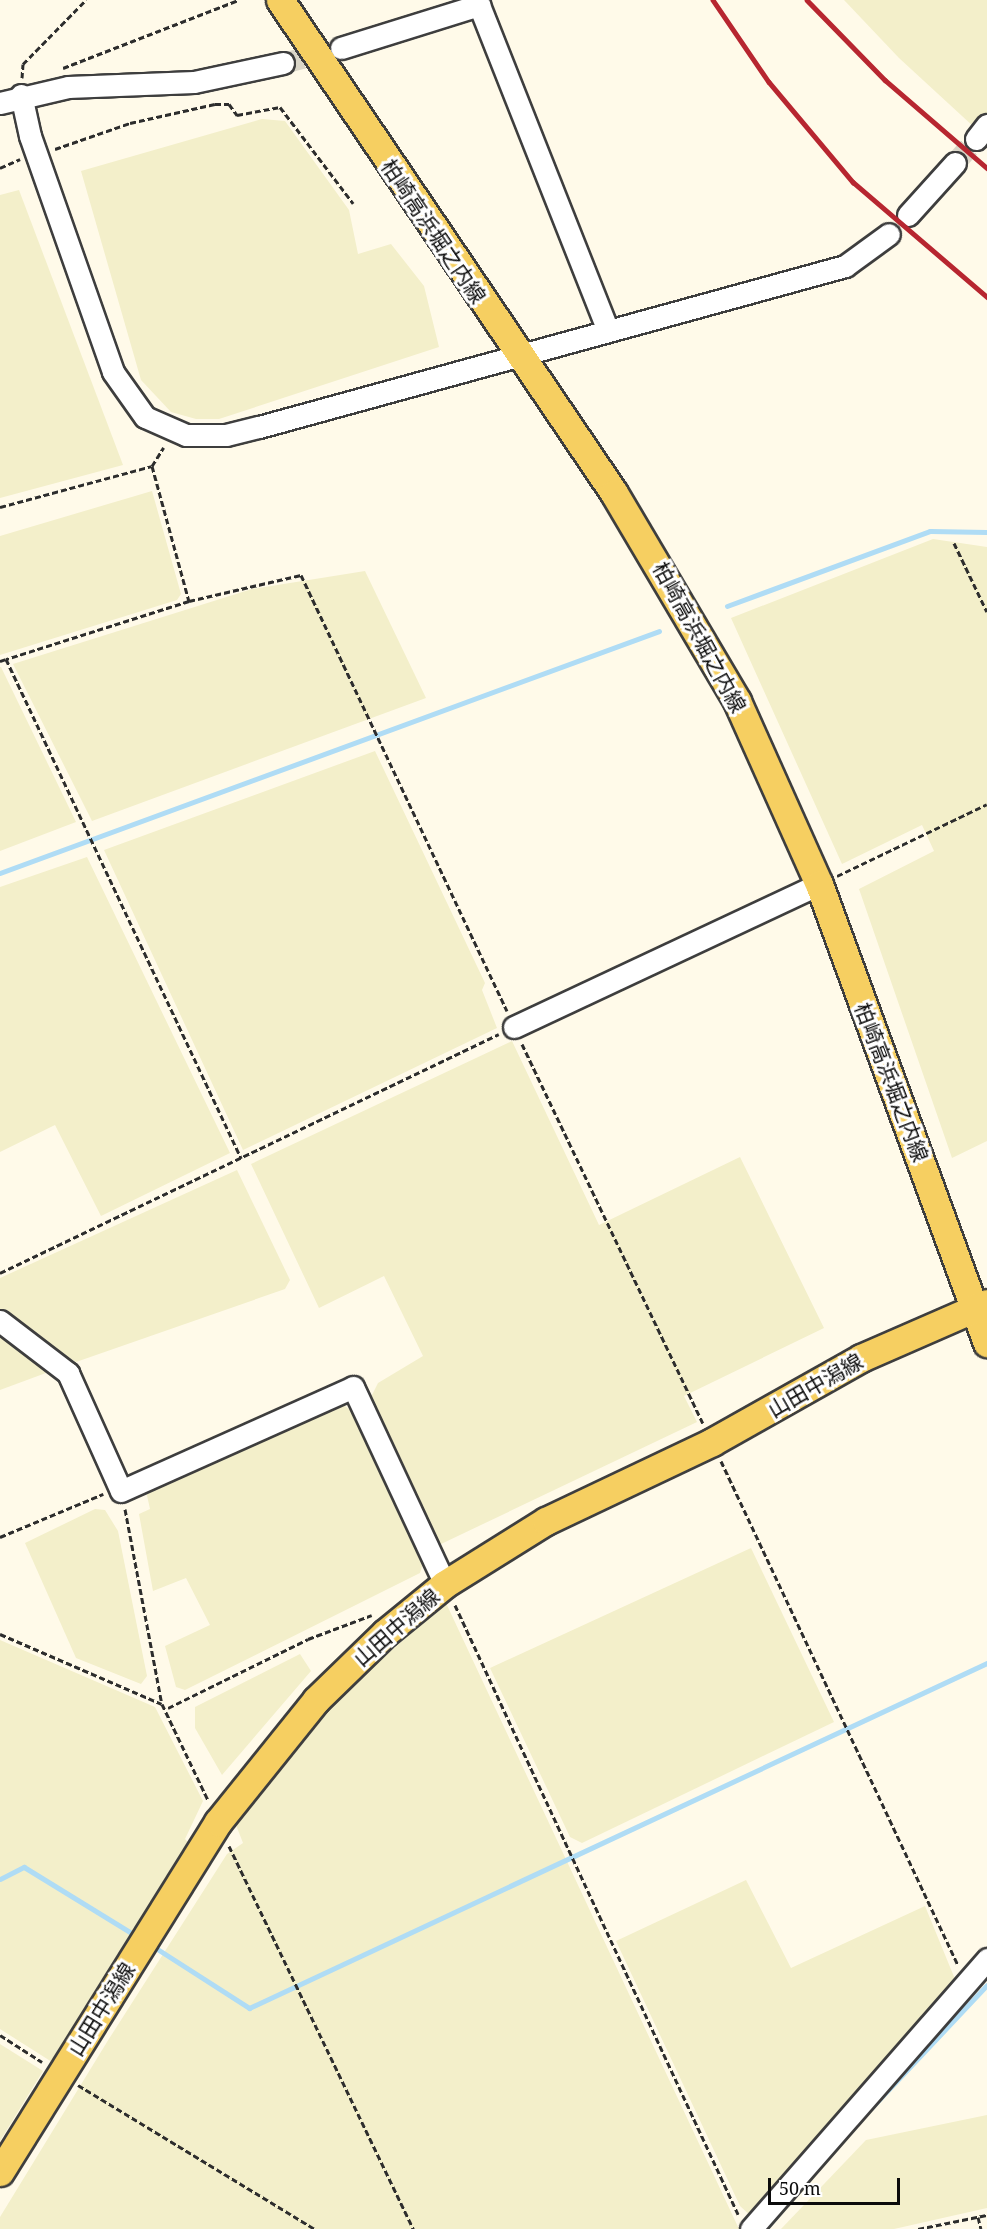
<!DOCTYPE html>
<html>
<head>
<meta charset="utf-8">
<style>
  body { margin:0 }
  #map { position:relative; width:987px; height:2229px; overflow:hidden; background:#fffae9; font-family:"Noto Serif","Noto Sans JP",serif }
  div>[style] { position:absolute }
  .farmland>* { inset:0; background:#f3efca }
  .stream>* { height:5px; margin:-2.5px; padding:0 2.5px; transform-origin:2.5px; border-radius:2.5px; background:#afdcf5 }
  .minor-tunnel>* { height:21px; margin-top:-10.5px; transform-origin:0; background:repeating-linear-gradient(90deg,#dad6c8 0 21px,transparent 0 31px) }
  .path>* { height:3px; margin-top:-1.5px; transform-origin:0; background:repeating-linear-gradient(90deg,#2d2d2d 0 6px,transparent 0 9px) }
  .roads { filter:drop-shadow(2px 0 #3e3e3e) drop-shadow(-2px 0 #3e3e3e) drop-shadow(0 2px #3e3e3e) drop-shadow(0 -2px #3e3e3e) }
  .minor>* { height:21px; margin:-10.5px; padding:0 10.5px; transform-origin:10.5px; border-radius:10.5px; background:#fff }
  .major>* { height:27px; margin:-13.5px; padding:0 13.5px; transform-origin:13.5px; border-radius:13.5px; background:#f6cf61 }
  .rail>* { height:4.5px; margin:-2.25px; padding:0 2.25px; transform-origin:2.25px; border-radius:2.25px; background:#b72630 }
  span { translate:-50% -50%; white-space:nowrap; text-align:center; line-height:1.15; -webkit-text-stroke:6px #fff; paint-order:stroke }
  .street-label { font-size:21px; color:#0b0b0b }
  .scale { position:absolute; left:768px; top:2178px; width:132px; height:27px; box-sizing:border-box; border:3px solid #0b0b0b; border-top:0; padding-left:8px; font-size:18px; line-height:21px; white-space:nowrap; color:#0b0b0b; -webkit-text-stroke:4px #fff; paint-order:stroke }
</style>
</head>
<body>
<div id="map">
  <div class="farmland">
    <div style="clip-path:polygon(844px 0,987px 0,987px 139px,899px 58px)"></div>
    <div style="clip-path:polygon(262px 119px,285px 121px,349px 210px,358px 254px,391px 244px,424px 286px,439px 347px,219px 419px,196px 419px,171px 412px,141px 380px,81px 171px)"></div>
    <div style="clip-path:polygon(19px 190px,123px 465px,0 498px,0 195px)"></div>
    <div style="clip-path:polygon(152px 491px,181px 594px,177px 600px,0 655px,0 536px)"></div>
    <div style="clip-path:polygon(933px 539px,987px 547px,987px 1141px,952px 1158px,859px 889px,934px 851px,922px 825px,842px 864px,731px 618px)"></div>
    <div style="clip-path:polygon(365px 571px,426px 698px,92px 821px,13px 664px,252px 589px)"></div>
    <div style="clip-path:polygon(1px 667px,76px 822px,0 851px,0 667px)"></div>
    <div style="clip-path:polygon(375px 751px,485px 983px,482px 990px,497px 1028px,243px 1150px,104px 850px)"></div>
    <div style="clip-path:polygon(87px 857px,230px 1153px,101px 1216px,55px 1125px,0 1152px,0 887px)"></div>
    <div style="clip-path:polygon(512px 1041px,599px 1225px,740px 1157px,824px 1328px,684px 1396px,697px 1422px,439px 1545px,370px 1399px,378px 1383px,423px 1356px,384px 1276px,319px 1308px,251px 1164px)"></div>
    <div style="clip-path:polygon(237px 1170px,290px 1280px,285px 1289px,76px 1362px,0 1314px,0 1278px)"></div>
    <div style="clip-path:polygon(0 1330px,54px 1370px,0 1390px)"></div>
    <div style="clip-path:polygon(342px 1404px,353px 1412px,424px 1560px,420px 1573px,185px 1690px,176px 1687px,165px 1646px,210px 1625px,186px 1578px,153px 1591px,139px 1514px,150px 1509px,146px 1491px)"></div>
    <div style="clip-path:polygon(95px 1509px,105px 1510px,118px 1531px,147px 1676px,141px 1684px,76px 1658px,25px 1543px)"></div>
    <div style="clip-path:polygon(751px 1548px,834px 1722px,582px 1843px,570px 1837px,490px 1668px)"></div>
    <div style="clip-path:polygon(446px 1603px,739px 2229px,0 2229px,0 2217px,107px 2042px,227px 1854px,243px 1843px,236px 1825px,259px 1791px,332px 1702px)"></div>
    <div style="clip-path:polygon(0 1640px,155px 1707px,203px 1801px,185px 1839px,190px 1844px,52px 2062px,0 2029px)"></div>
    <div style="clip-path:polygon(300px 1654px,311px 1671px,222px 1775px,195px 1728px,195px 1707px)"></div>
    <div style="clip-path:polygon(746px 1880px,791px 1968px,925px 1906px,957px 1984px,752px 2217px,740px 2206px,616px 1941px)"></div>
    <div style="clip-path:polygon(0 2044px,43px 2071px,0 2141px)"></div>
    <div style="clip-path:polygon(987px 2115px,987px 2208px,894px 2229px,781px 2229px,866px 2140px)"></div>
  </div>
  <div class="stream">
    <div style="left:727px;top:606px;width:216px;rotate:-20.3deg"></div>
    <div style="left:930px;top:531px;width:57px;rotate:1deg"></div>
    <div style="left:0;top:873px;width:702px;rotate:-20.16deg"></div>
    <div style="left:0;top:1879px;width:27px;rotate:-27deg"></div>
    <div style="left:24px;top:1867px;width:134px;rotate:31.6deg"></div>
    <div style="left:151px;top:1945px;width:117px;rotate:32.7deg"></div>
    <div style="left:249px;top:2008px;width:815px;rotate:-25.06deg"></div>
    <div style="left:871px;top:2108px;width:169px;rotate:-46.7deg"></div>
    <div style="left:765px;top:2229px;width:23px;rotate:-49deg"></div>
  </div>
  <div class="minor-tunnel">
    <div style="left:283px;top:63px;width:48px;rotate:-14.6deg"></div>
    <div style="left:955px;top:163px;width:32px;rotate:-49deg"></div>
  </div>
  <div class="path">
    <div style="left:63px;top:68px;width:188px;rotate:-21.2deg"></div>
    <div style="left:22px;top:78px;width:14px;rotate:-86deg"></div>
    <div style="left:23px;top:64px;width:90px;rotate:-45.5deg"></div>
    <div style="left:55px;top:149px;width:79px;rotate:-19.1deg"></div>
    <div style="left:130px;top:123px;width:87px;rotate:-12.6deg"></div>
    <div style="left:215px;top:104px;width:14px"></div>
    <div style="left:229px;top:104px;width:14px;rotate:54deg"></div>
    <div style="left:237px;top:115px;width:44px;rotate:-10.5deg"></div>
    <div style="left:280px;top:107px;width:121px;rotate:52.8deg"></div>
    <div style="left:0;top:168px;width:22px;rotate:-24deg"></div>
    <div style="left:152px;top:466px;width:140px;rotate:74.7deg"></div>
    <div style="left:189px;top:601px;width:192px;rotate:162.4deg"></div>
    <div style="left:6px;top:659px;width:552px;rotate:64.78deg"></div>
    <div style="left:0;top:507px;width:157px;rotate:-15.1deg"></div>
    <div style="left:152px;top:466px;width:22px;rotate:-58deg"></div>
    <div style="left:954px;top:543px;width:76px;rotate:64.4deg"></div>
    <div style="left:189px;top:601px;width:115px;rotate:-13.1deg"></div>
    <div style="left:301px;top:575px;width:482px;rotate:64.7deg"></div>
    <div style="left:0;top:661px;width:6px;rotate:-18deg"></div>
    <div style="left:837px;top:876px;width:166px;rotate:-25.6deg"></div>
    <div style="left:522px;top:1044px;width:420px;rotate:64.5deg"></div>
    <div style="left:0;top:1273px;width:553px;rotate:-25.59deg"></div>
    <div style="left:721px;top:1461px;width:557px;rotate:64.82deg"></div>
    <div style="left:125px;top:1509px;width:198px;rotate:79.3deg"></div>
    <div style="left:162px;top:1704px;width:106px;rotate:64.4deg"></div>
    <div style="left:0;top:1537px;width:112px;rotate:-22.7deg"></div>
    <div style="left:455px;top:1605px;width:672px;rotate:65.08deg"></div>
    <div style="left:0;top:1634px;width:176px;rotate:23.4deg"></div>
    <div style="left:168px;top:1708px;width:156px;rotate:-26.2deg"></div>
    <div style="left:308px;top:1639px;width:68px;rotate:-20.6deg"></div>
    <div style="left:229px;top:1846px;width:425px;rotate:64.3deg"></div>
    <div style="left:0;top:2035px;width:50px;rotate:32.7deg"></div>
    <div style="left:78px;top:2085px;width:277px;rotate:31.3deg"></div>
    <div style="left:978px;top:2217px;width:12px;rotate:76deg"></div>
    <div style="left:918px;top:2229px;width:70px;rotate:-11.5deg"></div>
  </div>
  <div class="roads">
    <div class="minor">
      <div style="left:341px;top:48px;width:145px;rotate:-17.3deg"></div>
      <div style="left:479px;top:5px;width:347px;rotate:68.4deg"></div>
      <div style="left:21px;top:95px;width:42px;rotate:77.6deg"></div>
      <div style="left:30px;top:136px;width:250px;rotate:70.6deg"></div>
      <div style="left:113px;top:372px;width:55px;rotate:54.6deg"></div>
      <div style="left:145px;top:417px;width:45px;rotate:23.7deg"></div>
      <div style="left:186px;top:435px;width:40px"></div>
      <div style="left:226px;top:435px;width:34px;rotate:-14deg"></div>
      <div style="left:259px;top:427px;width:608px;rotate:-15.36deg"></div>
      <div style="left:845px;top:266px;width:54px;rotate:-36deg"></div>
      <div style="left:0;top:103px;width:70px;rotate:-13.2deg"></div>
      <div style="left:68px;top:87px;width:126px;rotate:-2.3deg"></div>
      <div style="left:194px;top:82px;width:91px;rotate:-12.1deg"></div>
      <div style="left:976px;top:139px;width:18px;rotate:-52deg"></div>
      <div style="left:908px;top:215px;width:70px;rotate:-47.9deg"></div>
      <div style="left:514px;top:1027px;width:337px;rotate:-25.1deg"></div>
      <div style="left:0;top:1321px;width:86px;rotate:37.4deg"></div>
      <div style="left:68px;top:1373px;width:129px;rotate:65.8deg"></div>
      <div style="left:121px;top:1491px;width:254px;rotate:-24.1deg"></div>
      <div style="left:353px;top:1387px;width:217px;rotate:65deg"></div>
      <div style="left:751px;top:2229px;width:359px;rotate:-48.8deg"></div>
    </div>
    <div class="major">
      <div style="left:280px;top:0;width:595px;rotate:55.88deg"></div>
      <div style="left:614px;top:493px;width:242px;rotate:59.4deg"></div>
      <div style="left:737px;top:701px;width:201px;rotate:65.9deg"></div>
      <div style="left:819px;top:884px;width:489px;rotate:69.9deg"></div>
      <div style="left:0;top:2172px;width:412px;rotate:-58.1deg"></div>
      <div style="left:218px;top:1822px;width:156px;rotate:-51.2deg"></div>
      <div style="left:316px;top:1700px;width:96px;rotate:-44.2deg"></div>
      <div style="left:385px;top:1633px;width:77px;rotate:-39.2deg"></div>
      <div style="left:445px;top:1584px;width:119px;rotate:-32deg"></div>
      <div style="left:546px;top:1521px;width:184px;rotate:-25.4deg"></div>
      <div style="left:712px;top:1442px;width:171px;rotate:-29.4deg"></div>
      <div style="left:861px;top:1358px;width:137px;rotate:-23.6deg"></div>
    </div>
  </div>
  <div class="rail">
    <div style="left:713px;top:0;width:99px;rotate:55.7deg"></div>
    <div style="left:769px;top:82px;width:131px;rotate:50deg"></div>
    <div style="left:853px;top:182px;width:177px;rotate:40.6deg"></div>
    <div style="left:807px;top:0;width:112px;rotate:45.7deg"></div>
    <div style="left:885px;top:80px;width:135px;rotate:40.8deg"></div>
  </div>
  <div class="street-label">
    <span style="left:434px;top:231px;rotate:56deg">柏崎高浜堀之内線</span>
    <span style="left:700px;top:637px;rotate:61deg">柏崎高浜堀之内線</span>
    <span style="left:892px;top:1082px;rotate:69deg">柏崎高浜堀之内線</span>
    <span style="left:815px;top:1385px;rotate:-30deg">山田中潟線</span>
    <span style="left:396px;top:1627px;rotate:-41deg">山田中潟線</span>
    <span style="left:101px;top:2009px;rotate:-58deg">山田中潟線</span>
  </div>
  <div class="scale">50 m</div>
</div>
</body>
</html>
